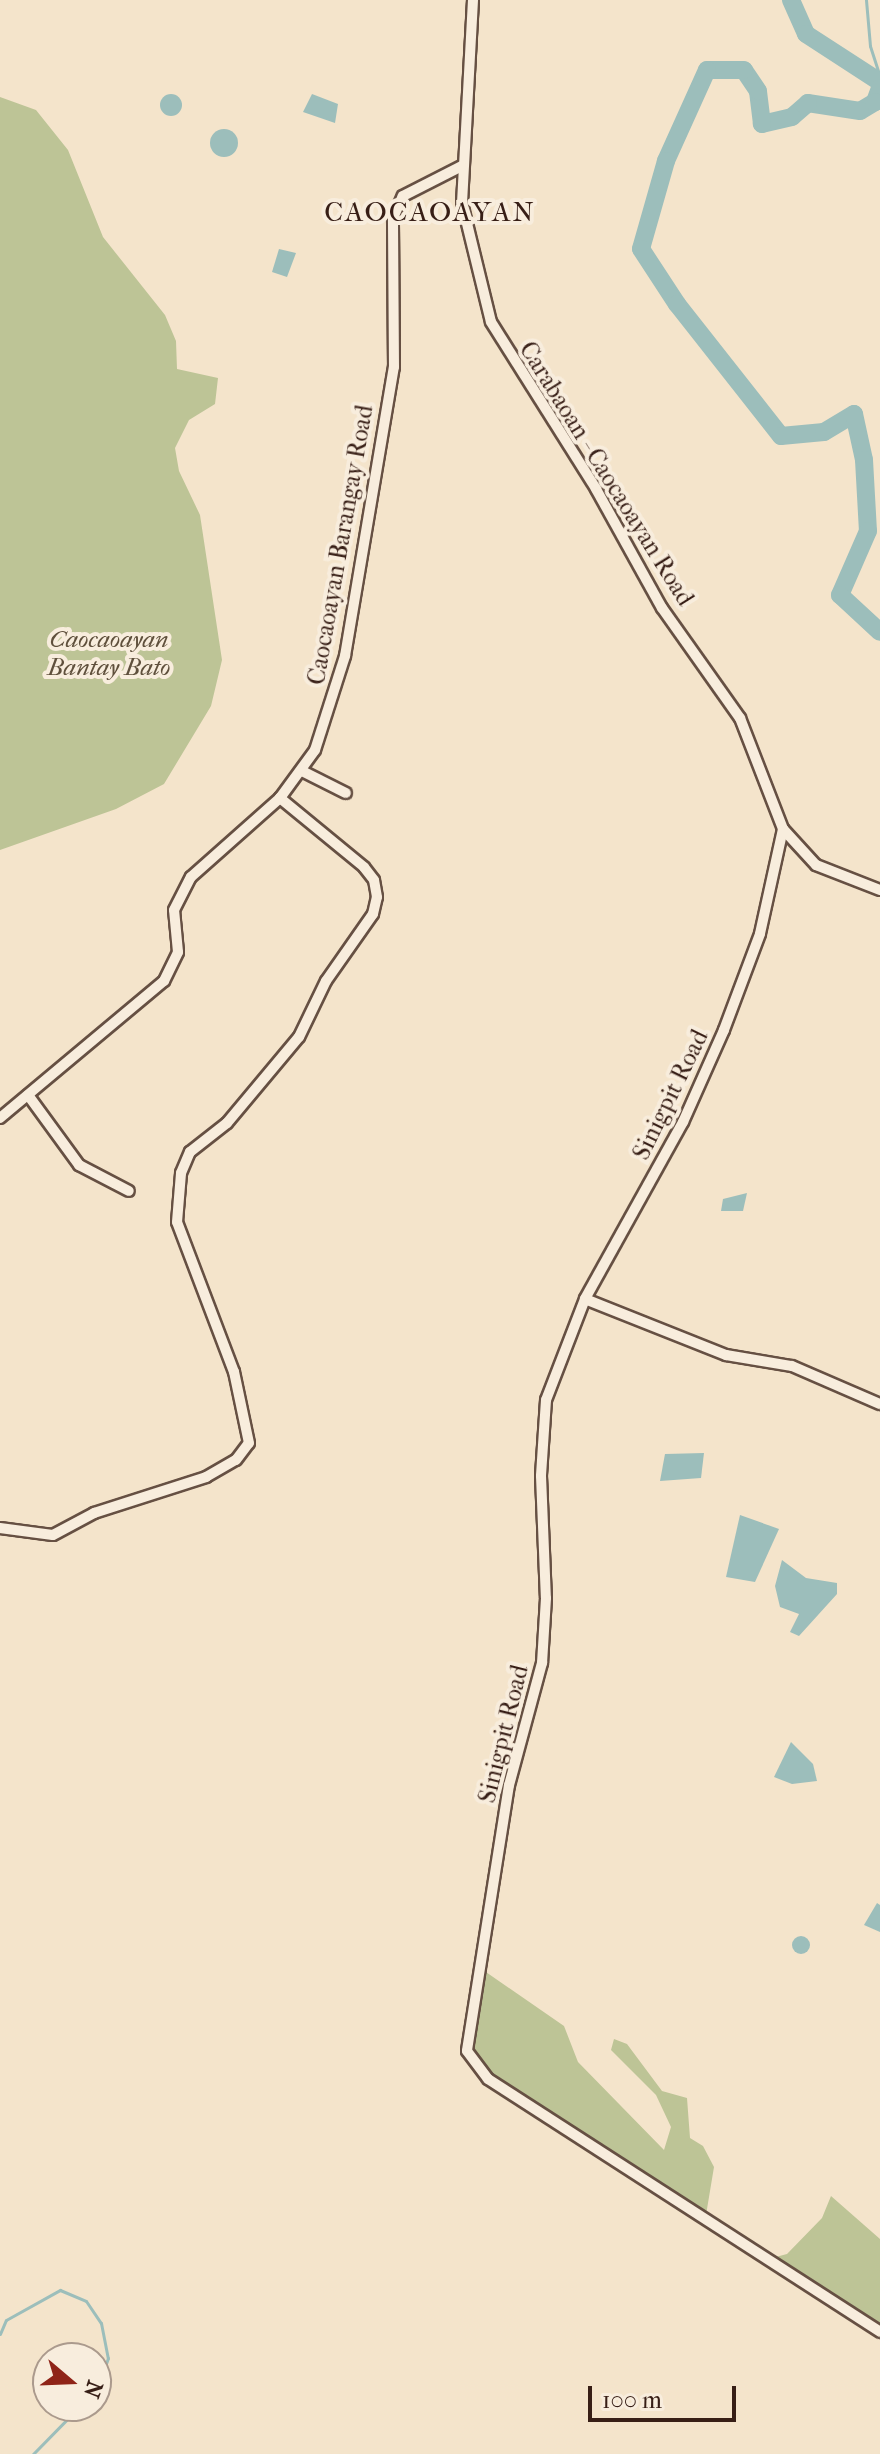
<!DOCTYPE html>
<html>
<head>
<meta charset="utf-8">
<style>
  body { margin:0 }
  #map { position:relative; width:880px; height:2454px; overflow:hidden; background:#f4e4cb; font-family:"IM FELL French Canon",serif }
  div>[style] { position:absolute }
  .green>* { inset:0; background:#bdc496 }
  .water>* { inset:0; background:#9cbebb }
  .round { border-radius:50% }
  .stream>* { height:3px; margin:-1.5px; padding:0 1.5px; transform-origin:1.5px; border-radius:1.5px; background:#9cbebb }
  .river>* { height:18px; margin:-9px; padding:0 9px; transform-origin:9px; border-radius:9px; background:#9cbebb }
  .roads { filter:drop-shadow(2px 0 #665043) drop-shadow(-2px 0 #665043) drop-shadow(0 2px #665043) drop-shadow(0 -2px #665043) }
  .street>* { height:10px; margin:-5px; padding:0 5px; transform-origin:5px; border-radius:5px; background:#f8eddd }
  span { translate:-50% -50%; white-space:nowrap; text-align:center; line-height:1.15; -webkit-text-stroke:8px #f8eddd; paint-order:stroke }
  .street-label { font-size:24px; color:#371e16 }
  .park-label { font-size:24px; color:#5f503c; font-style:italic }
  .quarter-label { font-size:28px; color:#371e16; letter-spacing:2px }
  .north { position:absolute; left:32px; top:2342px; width:80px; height:80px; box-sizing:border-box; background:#f8eddd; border:2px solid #ab9a8d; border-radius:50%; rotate:109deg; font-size:22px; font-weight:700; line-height:32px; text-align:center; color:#371e16 }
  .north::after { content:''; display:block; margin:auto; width:28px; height:36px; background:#8f2418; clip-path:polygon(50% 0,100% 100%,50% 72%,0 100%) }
  .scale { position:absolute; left:588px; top:2386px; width:148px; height:36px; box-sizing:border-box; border:4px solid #371e16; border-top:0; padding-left:10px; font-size:24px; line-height:28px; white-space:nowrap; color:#371e16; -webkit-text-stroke:6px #f8eddd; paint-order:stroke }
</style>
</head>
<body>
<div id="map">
  <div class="green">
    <div style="clip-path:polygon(0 97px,36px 110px,68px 150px,103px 237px,165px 315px,176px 341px,177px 369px,218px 378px,215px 404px,189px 420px,175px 448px,179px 471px,200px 515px,222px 660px,211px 706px,164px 784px,116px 809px,0 850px)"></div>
    <div style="clip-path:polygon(483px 1970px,564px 2026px,578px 2062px,664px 2150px,671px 2127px,656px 2095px,611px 2050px,614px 2039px,627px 2044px,662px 2091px,687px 2098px,690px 2138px,703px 2146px,714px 2167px,706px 2215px,490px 2077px,469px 2049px)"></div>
    <div style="clip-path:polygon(831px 2196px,880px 2239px,880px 2330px,768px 2259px,787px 2254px,822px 2218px)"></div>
  </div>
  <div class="water">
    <div style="clip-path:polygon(312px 94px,338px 104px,335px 123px,303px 112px)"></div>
    <div class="round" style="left:160px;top:94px;width:22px;height:22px"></div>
    <div class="round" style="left:210px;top:129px;width:28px;height:28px"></div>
    <div style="clip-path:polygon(279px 249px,296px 253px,287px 277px,272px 272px)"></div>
    <div style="clip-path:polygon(747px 1193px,743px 1211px,721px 1211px,723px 1199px)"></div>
    <div style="clip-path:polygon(704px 1453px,701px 1478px,660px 1481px,665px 1454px)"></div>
    <div style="clip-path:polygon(740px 1515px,779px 1529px,755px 1582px,726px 1577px)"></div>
    <div style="clip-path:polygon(782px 1560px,806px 1578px,837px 1583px,837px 1594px,799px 1636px,790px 1632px,799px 1614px,780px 1607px,775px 1586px)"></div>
    <div style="clip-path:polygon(791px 1742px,813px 1764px,817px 1781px,792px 1784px,774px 1777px)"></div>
    <div style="clip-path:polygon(877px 1903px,880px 1905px,880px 1932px,864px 1925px)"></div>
    <div class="round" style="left:792px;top:1936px;width:18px;height:18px"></div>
  </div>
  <div class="stream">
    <div style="left:866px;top:0;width:46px;rotate:85deg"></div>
    <div style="left:870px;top:46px;width:32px;rotate:72deg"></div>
    <div style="left:0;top:2334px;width:15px;rotate:-67deg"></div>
    <div style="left:6px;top:2320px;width:62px;rotate:-29.1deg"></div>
    <div style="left:60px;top:2290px;width:28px;rotate:23deg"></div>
    <div style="left:86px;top:2301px;width:27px;rotate:56deg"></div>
    <div style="left:101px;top:2323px;width:36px;rotate:79deg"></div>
    <div style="left:108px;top:2358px;width:35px;rotate:110deg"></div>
    <div style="left:33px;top:2454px;width:67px;rotate:-45.6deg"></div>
  </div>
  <div class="river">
    <div style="left:791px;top:0;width:37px;rotate:66deg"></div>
    <div style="left:806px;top:34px;width:88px;rotate:33deg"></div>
    <div style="left:880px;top:88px;width:15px;rotate:110deg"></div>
    <div style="left:875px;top:102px;width:17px;rotate:149deg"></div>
    <div style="left:860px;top:111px;width:53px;rotate:-171.3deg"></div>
    <div style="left:808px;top:103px;width:21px;rotate:139deg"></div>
    <div style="left:792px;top:117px;width:31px;rotate:167deg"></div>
    <div style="left:762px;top:124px;width:33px;rotate:-97deg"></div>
    <div style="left:758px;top:91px;width:25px;rotate:-124deg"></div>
    <div style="left:744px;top:70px;width:37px;rotate:180deg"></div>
    <div style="left:707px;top:70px;width:100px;rotate:114.3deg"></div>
    <div style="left:666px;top:161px;width:91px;rotate:105.9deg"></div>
    <div style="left:641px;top:249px;width:66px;rotate:56.8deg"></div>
    <div style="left:677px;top:304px;width:168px;rotate:51.8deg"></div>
    <div style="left:781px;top:436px;width:43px;rotate:-5.3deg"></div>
    <div style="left:824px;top:432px;width:35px;rotate:-31deg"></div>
    <div style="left:854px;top:414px;width:47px;rotate:77.7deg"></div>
    <div style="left:864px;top:460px;width:71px;rotate:86.8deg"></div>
    <div style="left:868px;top:531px;width:70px;rotate:113.6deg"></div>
    <div style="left:840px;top:595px;width:54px;rotate:42.8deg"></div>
  </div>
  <div class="roads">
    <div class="street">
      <div style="left:473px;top:0;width:203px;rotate:93.1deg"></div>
      <div style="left:462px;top:203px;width:122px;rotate:76.3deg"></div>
      <div style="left:491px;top:322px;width:197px;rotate:57.8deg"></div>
      <div style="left:596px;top:489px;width:136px;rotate:61deg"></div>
      <div style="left:662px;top:608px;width:135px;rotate:54.7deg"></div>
      <div style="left:740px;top:718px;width:119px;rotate:68.8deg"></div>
      <div style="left:783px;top:829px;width:49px;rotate:47.5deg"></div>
      <div style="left:816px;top:865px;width:69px;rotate:21.3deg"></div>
      <div style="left:302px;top:771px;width:49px;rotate:26.6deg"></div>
      <div style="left:783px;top:829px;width:107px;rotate:102.4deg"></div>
      <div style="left:760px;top:934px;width:103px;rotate:110.6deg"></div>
      <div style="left:724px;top:1030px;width:101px;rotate:114deg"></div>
      <div style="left:683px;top:1122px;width:202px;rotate:119deg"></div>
      <div style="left:585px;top:1299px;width:108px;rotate:111.1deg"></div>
      <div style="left:546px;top:1400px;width:76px;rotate:93.8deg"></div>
      <div style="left:541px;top:1476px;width:122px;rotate:87.7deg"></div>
      <div style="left:546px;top:1598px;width:65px;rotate:93.5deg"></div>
      <div style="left:542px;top:1663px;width:126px;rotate:105.1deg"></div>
      <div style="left:509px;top:1785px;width:269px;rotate:99deg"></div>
      <div style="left:467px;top:2051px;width:35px;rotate:53deg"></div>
      <div style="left:488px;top:2079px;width:467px;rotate:32.8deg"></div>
      <div style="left:28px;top:1095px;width:87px;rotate:53.9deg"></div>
      <div style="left:79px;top:1165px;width:56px;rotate:27.5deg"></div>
      <div style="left:0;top:1118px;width:214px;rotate:-39.9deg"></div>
      <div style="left:164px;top:981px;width:32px;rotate:-64deg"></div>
      <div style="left:178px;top:952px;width:42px;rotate:-95.4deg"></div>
      <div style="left:174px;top:910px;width:37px;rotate:-63deg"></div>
      <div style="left:191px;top:877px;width:119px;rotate:-41.6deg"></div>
      <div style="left:280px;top:798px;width:59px;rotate:-53.9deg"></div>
      <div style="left:315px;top:750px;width:99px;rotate:-72.3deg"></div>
      <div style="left:345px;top:656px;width:293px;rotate:-80.4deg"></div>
      <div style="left:394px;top:367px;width:149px;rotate:-90.4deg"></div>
      <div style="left:393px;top:218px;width:24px;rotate:-66deg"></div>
      <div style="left:403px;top:196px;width:66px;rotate:-27deg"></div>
      <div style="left:585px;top:1299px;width:152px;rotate:21.7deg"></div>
      <div style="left:726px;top:1355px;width:67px;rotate:9.5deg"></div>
      <div style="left:792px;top:1366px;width:96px;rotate:23.4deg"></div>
      <div style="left:0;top:1528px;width:53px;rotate:7.5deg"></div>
      <div style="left:53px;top:1535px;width:47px;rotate:-28.2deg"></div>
      <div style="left:94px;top:1513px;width:118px;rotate:-17.8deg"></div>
      <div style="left:206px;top:1477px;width:34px;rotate:-30deg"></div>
      <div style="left:236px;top:1460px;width:21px;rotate:-53deg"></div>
      <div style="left:249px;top:1443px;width:73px;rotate:-101.9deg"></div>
      <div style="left:234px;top:1372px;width:160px;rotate:-110.8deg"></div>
      <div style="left:177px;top:1222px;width:49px;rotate:-85.3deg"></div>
      <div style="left:181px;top:1173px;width:23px;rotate:-67deg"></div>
      <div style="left:190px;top:1152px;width:47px;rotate:-38.1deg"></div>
      <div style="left:227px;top:1123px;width:112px;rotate:-50.1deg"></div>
      <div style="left:299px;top:1037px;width:62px;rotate:-64.3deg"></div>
      <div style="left:326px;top:981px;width:82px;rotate:-55deg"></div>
      <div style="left:373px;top:914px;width:17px;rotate:-77deg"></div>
      <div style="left:377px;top:897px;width:17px;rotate:-100deg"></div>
      <div style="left:374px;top:880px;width:16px;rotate:-128deg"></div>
      <div style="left:364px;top:867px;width:109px;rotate:-140.6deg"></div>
    </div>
  </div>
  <div class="street-label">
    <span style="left:606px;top:474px;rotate:58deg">Carabaoan - Caocaoayan Road</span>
    <span style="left:341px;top:545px;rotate:-80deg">Caocaoayan Barangay Road</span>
    <span style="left:671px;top:1095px;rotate:-64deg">Sinigpit Road</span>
    <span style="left:504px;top:1734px;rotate:-76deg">Sinigpit Road</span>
  </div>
  <div class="park-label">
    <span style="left:109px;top:654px">Caocaoayan<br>Bantay Bato</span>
  </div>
  <div class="quarter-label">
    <span style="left:430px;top:212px">CAOCAOAYAN</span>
  </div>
  <div class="north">N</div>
  <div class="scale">100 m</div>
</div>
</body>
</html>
